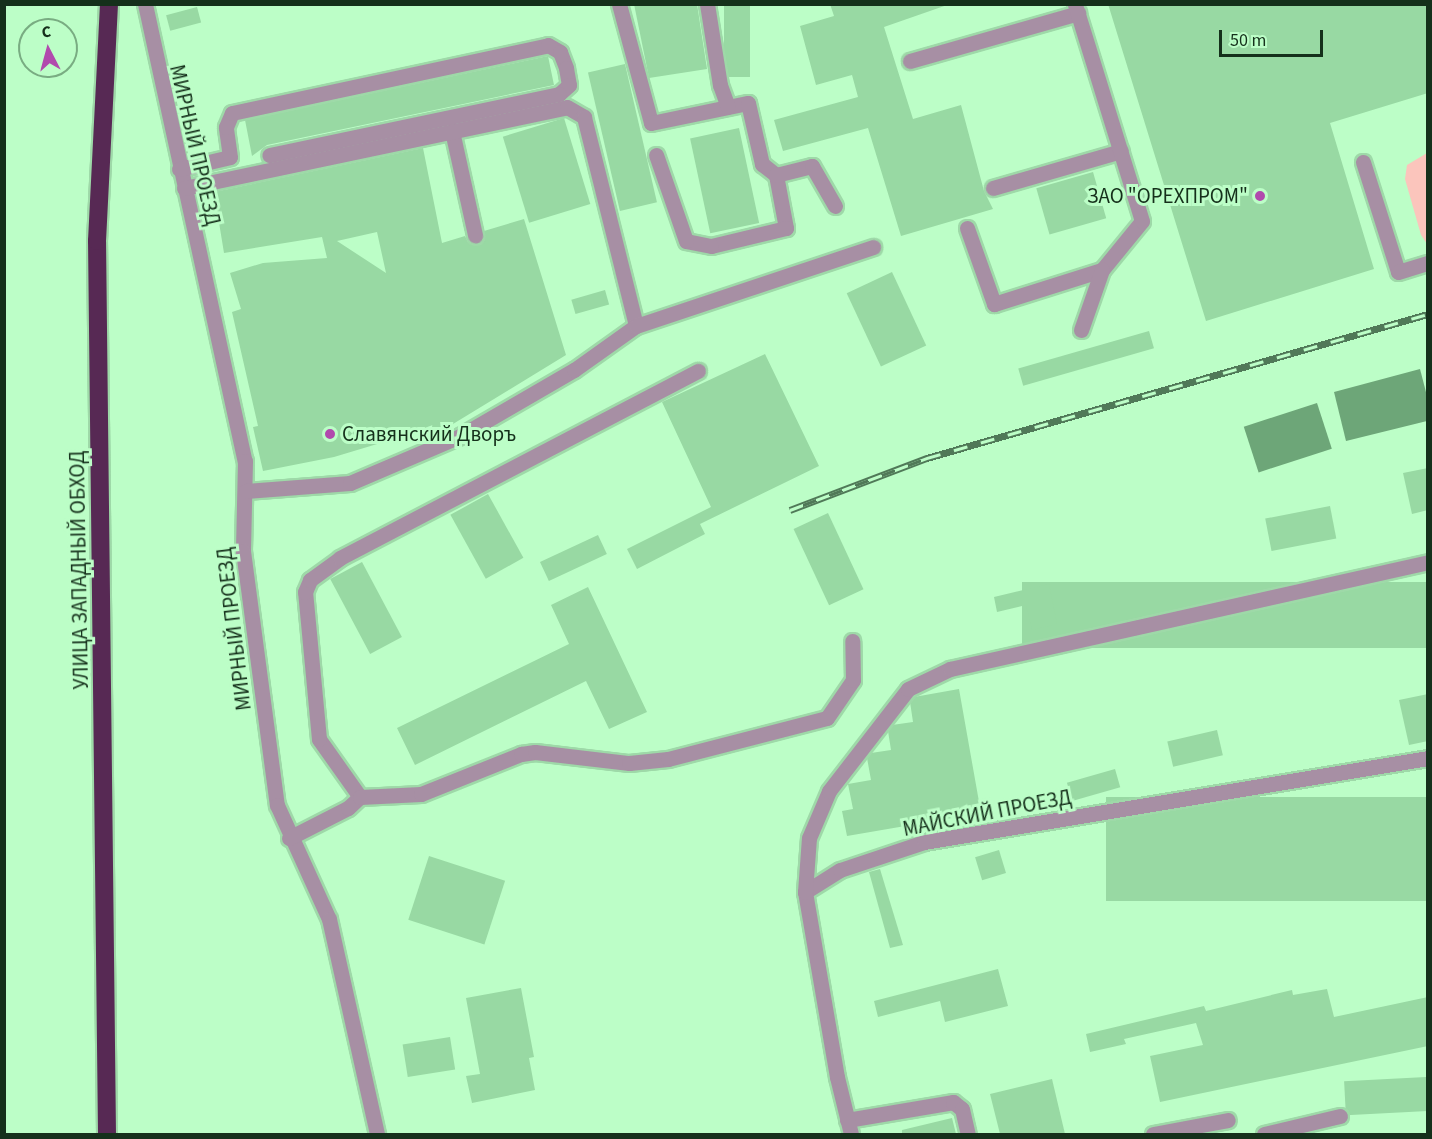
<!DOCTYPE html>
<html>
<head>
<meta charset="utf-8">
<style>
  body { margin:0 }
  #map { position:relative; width:1432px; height:1139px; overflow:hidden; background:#bcfec7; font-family:"Source Sans 3",sans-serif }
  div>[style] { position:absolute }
  .green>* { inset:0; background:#fbc5bc }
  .water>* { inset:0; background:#6da678; transform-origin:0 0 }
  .building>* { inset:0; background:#98d9a3; transform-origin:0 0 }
  .roads { filter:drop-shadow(2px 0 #9ed9a8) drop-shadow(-2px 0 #9ed9a8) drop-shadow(0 2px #9ed9a8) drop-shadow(0 -2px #9ed9a8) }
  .minor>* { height:15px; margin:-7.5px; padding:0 7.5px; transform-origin:7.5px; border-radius:7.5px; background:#a78fa4 }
  .highway>* { height:18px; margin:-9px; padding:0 9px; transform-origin:9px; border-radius:9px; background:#572954 }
  .rail>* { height:7px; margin-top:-3.5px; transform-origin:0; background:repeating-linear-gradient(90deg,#bcfec7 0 14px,#507958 0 28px); box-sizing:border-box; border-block:2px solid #507958 }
  .dots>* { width:16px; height:16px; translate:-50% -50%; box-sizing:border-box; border:3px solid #bcfec7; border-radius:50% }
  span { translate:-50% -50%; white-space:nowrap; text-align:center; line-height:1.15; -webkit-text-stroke:6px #bcfec7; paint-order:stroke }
  .street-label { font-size:21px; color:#15301b }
  .poi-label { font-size:21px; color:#15301b }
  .right { translate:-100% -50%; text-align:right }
  .left { translate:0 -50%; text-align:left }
  .frame { position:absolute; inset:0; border:6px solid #15301b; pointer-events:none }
  .north { position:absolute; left:18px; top:18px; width:60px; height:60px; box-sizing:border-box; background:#bcfec7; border:2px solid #79ac82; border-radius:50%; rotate:354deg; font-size:16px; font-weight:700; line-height:24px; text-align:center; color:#15301b }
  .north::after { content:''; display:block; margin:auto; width:21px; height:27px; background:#b14aad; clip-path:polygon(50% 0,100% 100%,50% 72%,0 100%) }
  .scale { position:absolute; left:1219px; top:30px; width:104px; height:27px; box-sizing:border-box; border:3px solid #15301b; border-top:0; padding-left:8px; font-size:18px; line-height:21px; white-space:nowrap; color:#15301b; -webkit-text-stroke:4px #bcfec7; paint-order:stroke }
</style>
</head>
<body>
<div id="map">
  <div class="green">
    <div style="clip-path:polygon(1427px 153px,1428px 153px,1427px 244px,1421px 235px,1405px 179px,1407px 165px)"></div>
  </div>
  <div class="water">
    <div style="clip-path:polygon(1420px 369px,1427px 396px,1427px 421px,1346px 441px,1334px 392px)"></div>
    <div style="left:1317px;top:403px;width:48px;height:77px;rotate:72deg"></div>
  </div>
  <div class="building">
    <div style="clip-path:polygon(634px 4px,697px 4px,707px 69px,649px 78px)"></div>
    <div style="left:724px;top:4px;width:26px;height:73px"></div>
    <div style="clip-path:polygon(830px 4px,950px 4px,884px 27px,913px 119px,961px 105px,984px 191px,993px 209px,901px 236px,868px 128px,783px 151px,774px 120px,858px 97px,852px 75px,816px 85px,800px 26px,834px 16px)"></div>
    <div style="clip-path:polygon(1108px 4px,1428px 4px,1428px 93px,1330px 123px,1374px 269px,1206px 321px)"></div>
    <div style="left:197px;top:7px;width:16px;height:32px;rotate:75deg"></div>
    <div style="clip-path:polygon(548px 56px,554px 85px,267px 145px,252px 156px,245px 120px)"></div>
    <div style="left:625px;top:64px;width:142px;height:38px;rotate:77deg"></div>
    <div style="left:564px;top:118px;width:90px;height:64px;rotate:73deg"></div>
    <div style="left:739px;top:128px;width:97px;height:50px;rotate:78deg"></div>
    <div style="clip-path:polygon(evenodd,423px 148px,442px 243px,465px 236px,468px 242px,478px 244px,484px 238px,484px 231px,524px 219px,566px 355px,430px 438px,427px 429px,334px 457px,263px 471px,253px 427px,258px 426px,232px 312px,241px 309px,230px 273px,263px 263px,327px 258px,322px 237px,224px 253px,214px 192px,423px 148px,377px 232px,386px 273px,337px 241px,377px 232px)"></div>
    <div style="left:1093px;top:172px;width:48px;height:59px;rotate:74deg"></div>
    <div style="left:892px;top:272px;width:81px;height:50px;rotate:65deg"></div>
    <div style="left:605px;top:290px;width:15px;height:35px;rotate:74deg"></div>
    <div style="left:1149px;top:331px;width:18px;height:136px;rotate:74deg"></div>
    <div style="clip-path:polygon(765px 354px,819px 466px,700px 524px,705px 534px,637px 569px,627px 549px,711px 507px,662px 402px)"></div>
    <div style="clip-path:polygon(1428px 468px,1428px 510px,1412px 514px,1403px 473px)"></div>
    <div style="left:488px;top:494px;width:73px;height:43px;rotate:61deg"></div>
    <div style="left:1330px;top:506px;width:33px;height:66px;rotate:79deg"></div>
    <div style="left:828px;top:513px;width:84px;height:38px;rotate:65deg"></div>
    <div style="left:598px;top:535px;width:21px;height:64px;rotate:65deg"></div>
    <div style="left:362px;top:562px;width:85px;height:36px;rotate:62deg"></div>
    <div style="left:1428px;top:582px;width:66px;height:406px;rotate:90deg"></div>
    <div style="clip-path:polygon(1049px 584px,1057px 624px,1032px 630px,1026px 605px,997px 612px,994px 597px)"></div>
    <div style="clip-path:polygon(588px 587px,647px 712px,609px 729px,586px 681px,415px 765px,397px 728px,569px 644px,551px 605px)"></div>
    <div style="clip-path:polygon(959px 689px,981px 813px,847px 836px,842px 811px,853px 809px,848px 784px,871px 780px,867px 758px,871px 753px,891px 750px,888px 731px,892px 725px,913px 722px,910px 702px,914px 697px)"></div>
    <div style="clip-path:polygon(1428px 694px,1428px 741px,1409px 745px,1399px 700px)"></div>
    <div style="left:1217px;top:730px;width:26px;height:51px;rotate:77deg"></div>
    <div style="left:1115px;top:769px;width:19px;height:50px;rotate:74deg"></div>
    <div style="left:1428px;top:797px;width:104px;height:322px;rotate:90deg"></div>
    <div style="left:999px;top:850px;width:24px;height:25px;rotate:73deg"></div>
    <div style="left:429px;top:856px;width:80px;height:67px;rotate:18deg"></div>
    <div style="clip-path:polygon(880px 869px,903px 945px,890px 948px,869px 872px)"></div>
    <div style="clip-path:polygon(998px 969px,1008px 1006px,945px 1022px,940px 1001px,878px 1017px,874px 1001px)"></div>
    <div style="clip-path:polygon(521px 988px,534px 1057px,529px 1058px,535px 1090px,472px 1103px,466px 1076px,480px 1074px,466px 998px)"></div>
    <div style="clip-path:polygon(1327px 989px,1334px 1017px,1428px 997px,1428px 1046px,1160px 1102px,1150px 1056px,1203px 1045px,1196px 1023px,1124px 1039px,1126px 1044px,1090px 1052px,1086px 1034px,1204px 1006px,1206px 1011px,1292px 990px,1293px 995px)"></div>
    <div style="left:450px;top:1037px;width:33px;height:48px;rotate:81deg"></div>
    <div style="left:1426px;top:1077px;width:34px;height:82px;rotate:87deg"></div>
    <div style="clip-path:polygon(1052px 1079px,1065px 1134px,1000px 1134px,990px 1094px)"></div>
    <div style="clip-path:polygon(952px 1118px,956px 1134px,902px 1134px,902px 1130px)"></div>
  </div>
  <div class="roads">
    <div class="minor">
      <div style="left:145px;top:4px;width:468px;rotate:77.7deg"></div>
      <div style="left:245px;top:461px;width:90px;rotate:91.3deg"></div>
      <div style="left:243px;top:551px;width:256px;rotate:82.4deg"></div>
      <div style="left:277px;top:805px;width:125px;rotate:65.5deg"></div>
      <div style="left:329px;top:919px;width:220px;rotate:77.4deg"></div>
      <div style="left:619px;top:4px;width:123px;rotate:74.9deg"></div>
      <div style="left:651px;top:123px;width:99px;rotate:-11.7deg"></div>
      <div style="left:748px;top:103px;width:63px;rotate:77.1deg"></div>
      <div style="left:762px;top:164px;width:18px;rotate:38deg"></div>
      <div style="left:776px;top:175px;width:54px;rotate:79.3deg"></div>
      <div style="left:786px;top:228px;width:77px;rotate:166.5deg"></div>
      <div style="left:711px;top:246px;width:25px;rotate:-169deg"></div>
      <div style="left:686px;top:241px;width:91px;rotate:-109.2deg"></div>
      <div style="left:707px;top:4px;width:82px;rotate:80.9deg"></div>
      <div style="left:720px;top:85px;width:23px;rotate:70deg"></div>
      <div style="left:910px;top:61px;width:175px;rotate:-15.9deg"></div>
      <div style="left:452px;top:131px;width:107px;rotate:77.5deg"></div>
      <div style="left:1363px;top:162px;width:115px;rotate:72.3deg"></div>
      <div style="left:1398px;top:272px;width:31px;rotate:-17deg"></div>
      <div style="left:179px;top:169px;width:52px;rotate:-13.2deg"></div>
      <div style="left:230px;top:157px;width:30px;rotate:-98deg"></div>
      <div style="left:226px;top:127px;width:15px;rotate:-67deg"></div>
      <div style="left:232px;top:113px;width:323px;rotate:-12.1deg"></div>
      <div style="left:548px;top:45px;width:14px;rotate:30deg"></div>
      <div style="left:560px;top:52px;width:17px;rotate:69deg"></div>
      <div style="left:566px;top:68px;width:17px;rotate:80deg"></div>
      <div style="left:569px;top:85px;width:13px;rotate:138deg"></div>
      <div style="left:559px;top:94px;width:296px;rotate:168.1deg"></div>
      <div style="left:776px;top:175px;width:37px;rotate:-14deg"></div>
      <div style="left:812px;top:166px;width:46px;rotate:60.1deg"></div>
      <div style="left:184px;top:188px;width:391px;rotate:-11.9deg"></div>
      <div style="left:567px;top:107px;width:20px;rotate:30deg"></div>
      <div style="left:584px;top:117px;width:215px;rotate:76deg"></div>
      <div style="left:993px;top:188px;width:133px;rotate:-16.1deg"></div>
      <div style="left:967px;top:228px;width:81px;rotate:70.4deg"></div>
      <div style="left:994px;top:304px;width:113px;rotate:-17.5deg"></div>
      <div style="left:1102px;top:270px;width:63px;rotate:-50.8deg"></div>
      <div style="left:1142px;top:221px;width:227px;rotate:-107.2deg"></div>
      <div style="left:1081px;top:330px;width:64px;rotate:-70.7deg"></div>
      <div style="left:246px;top:491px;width:104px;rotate:-4.4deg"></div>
      <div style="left:350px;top:483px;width:120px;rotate:-23.1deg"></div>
      <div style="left:460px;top:436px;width:132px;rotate:-30.1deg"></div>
      <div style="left:574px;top:370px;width:76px;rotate:-35.4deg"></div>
      <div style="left:636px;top:326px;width:250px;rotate:-18.4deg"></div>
      <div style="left:360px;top:797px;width:71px;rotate:-125.3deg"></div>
      <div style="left:319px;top:739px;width:148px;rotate:-95.4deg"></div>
      <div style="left:305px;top:592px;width:13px;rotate:-67deg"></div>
      <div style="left:310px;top:580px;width:37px;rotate:-36deg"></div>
      <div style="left:340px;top:558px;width:404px;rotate:-27.6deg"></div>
      <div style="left:289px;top:838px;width:66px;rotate:-27deg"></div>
      <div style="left:348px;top:808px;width:16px;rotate:-43deg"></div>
      <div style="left:360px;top:797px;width:61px;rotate:-2.8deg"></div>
      <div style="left:421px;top:794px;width:108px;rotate:-21.8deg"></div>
      <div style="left:521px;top:754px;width:14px;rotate:-8deg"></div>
      <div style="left:535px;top:752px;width:95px;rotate:6.7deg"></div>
      <div style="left:629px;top:763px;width:39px;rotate:-6deg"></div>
      <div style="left:668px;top:759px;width:164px;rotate:-14.5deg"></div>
      <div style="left:827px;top:718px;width:46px;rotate:-55.6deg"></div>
      <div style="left:853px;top:680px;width:39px;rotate:-91deg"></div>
      <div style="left:805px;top:892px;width:41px;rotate:-32.2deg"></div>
      <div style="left:840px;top:870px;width:89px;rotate:-18.4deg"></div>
      <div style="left:924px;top:842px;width:511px;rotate:-9.46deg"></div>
      <div style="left:847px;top:1120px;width:108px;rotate:-9.6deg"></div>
      <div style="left:953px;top:1102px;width:11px;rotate:38deg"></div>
      <div style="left:962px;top:1109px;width:26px;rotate:77deg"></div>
      <div style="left:851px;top:1134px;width:59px;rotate:-103.8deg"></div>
      <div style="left:837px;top:1077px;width:188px;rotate:-99.8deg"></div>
      <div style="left:805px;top:892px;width:54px;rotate:-85.8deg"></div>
      <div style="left:809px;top:838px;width:51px;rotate:-66.9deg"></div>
      <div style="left:829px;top:791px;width:129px;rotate:-52.2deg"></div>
      <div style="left:908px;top:689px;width:47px;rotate:-25.5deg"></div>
      <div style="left:950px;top:669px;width:490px;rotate:-12.6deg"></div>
      <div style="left:1153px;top:1134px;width:76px;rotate:-10.6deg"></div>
      <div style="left:1264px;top:1134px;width:78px;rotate:-13.3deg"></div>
    </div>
    <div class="highway">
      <div style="left:107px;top:1134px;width:893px;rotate:-90.64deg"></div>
      <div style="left:97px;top:241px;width:237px;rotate:-87.1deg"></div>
    </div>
  </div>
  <div class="rail">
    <div style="left:790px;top:510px;width:147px;rotate:-20.8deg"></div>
    <div style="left:927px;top:458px;width:521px;rotate:-16.04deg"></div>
  </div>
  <div class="dots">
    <div style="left:1260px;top:196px;background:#b14aad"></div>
    <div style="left:330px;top:434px;background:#b14aad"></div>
  </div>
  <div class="street-label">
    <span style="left:195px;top:145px;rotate:77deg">МИРНЫЙ ПРОЕЗД</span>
    <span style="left:79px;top:570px;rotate:-91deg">УЛИЦА ЗАПАДНЫЙ ОБХОД</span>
    <span style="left:234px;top:629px;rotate:-97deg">МИРНЫЙ ПРОЕЗД</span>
    <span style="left:987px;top:813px;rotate:-11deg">МАЙСКИЙ ПРОЕЗД</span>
  </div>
  <div class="poi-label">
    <span class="right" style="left:1248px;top:196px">ЗАО "ОРЕХПРОМ"</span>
    <span class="left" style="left:342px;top:434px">Cлавянский Дворъ</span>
  </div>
  <div class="frame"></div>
  <div class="north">С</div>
  <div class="scale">50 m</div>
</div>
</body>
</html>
